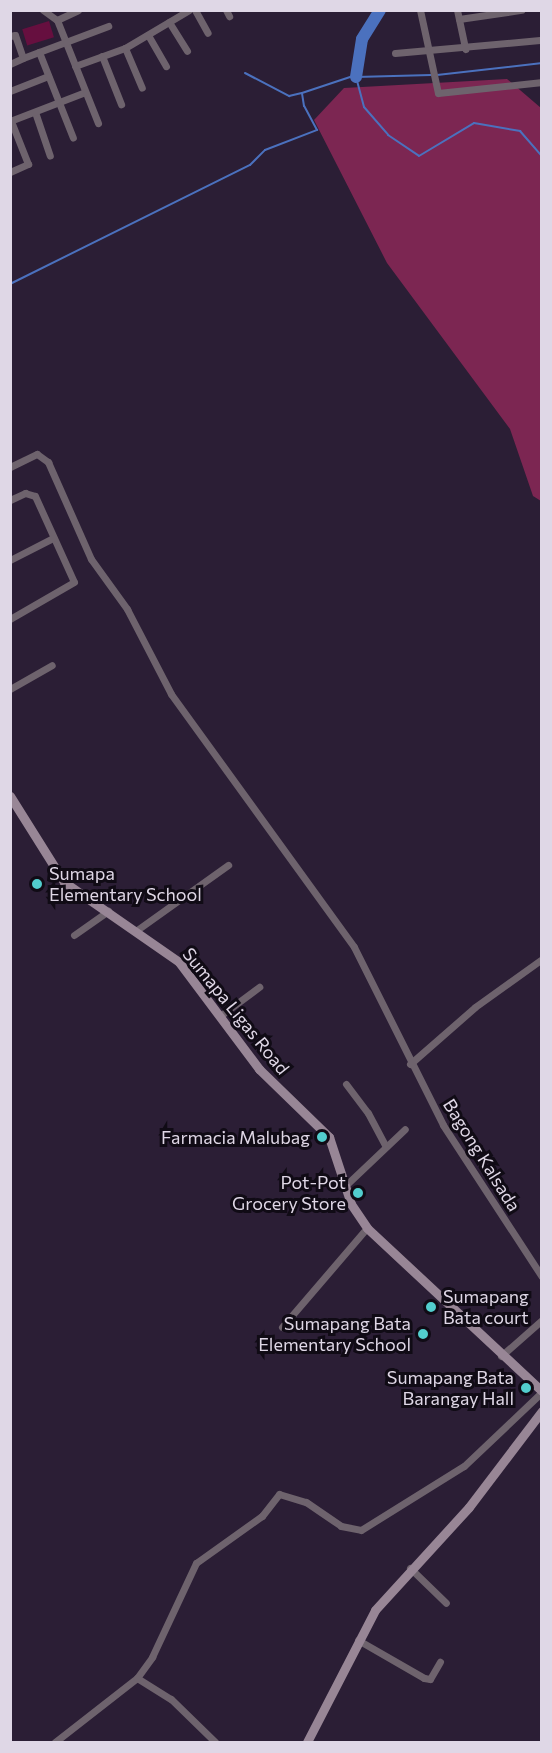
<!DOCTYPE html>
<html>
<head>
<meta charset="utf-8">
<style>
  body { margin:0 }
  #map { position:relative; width:552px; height:1753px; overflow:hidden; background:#2b1e35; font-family:Commissioner,sans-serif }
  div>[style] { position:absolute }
  .green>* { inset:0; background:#660f3f; transform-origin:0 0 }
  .forest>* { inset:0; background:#7c2652 }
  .stream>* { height:2px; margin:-1px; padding:0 1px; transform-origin:1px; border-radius:1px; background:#4b71be }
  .river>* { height:12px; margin:-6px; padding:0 6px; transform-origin:6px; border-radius:6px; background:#4b71be }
  .street>* { height:7px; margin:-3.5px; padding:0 3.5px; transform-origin:3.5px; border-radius:3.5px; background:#6e636d }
  .secondary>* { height:9px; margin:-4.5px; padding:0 4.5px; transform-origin:4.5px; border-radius:4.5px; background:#988696 }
  .dots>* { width:16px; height:16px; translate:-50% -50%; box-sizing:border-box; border:3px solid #100b15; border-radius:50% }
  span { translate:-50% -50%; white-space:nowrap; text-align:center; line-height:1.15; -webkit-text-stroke:6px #100b15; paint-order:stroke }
  .poi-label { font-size:18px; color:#dfd7e6 }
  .left { translate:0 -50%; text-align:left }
  .right { translate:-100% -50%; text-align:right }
  .street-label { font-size:18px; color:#dfd7e6 }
  .frame { position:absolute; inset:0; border:12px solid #dfd7e6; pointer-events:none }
</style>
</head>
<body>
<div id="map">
  <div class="green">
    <div style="left:49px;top:21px;width:17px;height:28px;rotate:73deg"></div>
  </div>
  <div class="forest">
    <div style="clip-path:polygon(507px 79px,541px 108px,541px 501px,533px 496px,510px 429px,387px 263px,314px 120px,344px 88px)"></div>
  </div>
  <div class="stream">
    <div style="left:245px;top:73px;width:50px;rotate:27.6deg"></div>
    <div style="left:289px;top:96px;width:13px;rotate:-13deg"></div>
    <div style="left:431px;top:75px;width:75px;rotate:178.5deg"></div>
    <div style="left:356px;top:77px;width:31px;rotate:75deg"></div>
    <div style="left:364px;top:107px;width:37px;rotate:49deg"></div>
    <div style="left:388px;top:135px;width:37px;rotate:34deg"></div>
    <div style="left:419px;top:156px;width:64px;rotate:-31deg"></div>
    <div style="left:474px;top:123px;width:47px;rotate:9.9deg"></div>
    <div style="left:520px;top:131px;width:33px;rotate:49deg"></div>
    <div style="left:437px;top:75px;width:106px;rotate:-6.5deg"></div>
    <div style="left:10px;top:284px;width:268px;rotate:-26.4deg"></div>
    <div style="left:250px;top:165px;width:21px;rotate:-45deg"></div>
    <div style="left:265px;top:150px;width:56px;rotate:-21deg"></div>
    <div style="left:317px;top:130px;width:27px;rotate:-118deg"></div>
    <div style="left:304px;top:106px;width:13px;rotate:-99deg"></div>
    <div style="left:302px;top:93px;width:57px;rotate:-18.4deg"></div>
  </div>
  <div class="river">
    <div style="left:356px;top:77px;width:38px;rotate:-81deg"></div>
    <div style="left:362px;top:39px;width:34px;rotate:-58deg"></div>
  </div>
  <div class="street">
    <div style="left:43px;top:10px;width:17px;rotate:36deg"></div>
    <div style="left:57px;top:20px;width:111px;rotate:68.3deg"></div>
    <div style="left:195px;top:10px;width:26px;rotate:61deg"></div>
    <div style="left:226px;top:10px;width:7px;rotate:63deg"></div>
    <div style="left:420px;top:10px;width:85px;rotate:77.8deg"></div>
    <div style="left:438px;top:93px;width:105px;rotate:-6deg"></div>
    <div style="left:457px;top:10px;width:40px;rotate:78deg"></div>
    <div style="left:459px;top:19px;width:63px;rotate:-8.3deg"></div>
    <div style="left:57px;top:20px;width:23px;rotate:-25deg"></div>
    <div style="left:169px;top:22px;width:34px;rotate:58deg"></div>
    <div style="left:148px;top:35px;width:36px;rotate:60deg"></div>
    <div style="left:10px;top:36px;width:5px;rotate:-11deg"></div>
    <div style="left:15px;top:35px;width:24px;rotate:71deg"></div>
    <div style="left:23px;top:58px;width:14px;rotate:155deg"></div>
    <div style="left:125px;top:48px;width:43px;rotate:67deg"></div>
    <div style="left:39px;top:52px;width:74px;rotate:-20.6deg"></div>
    <div style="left:395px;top:53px;width:148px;rotate:-5.1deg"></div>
    <div style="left:102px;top:56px;width:52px;rotate:68.4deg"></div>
    <div style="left:23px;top:58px;width:17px;rotate:-21deg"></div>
    <div style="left:39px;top:52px;width:92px;rotate:68.4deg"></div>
    <div style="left:75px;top:66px;width:53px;rotate:-19.8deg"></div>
    <div style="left:125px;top:48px;width:74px;rotate:-30.7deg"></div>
    <div style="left:10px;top:91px;width:41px;rotate:-21.5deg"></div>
    <div style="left:35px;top:112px;width:46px;rotate:71.2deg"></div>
    <div style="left:10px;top:121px;width:80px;rotate:-21.1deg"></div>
    <div style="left:10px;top:172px;width:20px;rotate:-24deg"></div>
    <div style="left:28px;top:164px;width:46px;rotate:-111.6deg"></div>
    <div style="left:10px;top:467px;width:30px;rotate:-26deg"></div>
    <div style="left:37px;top:454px;width:14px;rotate:36deg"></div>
    <div style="left:48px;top:462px;width:106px;rotate:66.1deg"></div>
    <div style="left:91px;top:559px;width:62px;rotate:54.2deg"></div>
    <div style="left:127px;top:609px;width:96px;rotate:62.6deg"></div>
    <div style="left:171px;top:694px;width:312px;rotate:54.1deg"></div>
    <div style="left:354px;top:947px;width:199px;rotate:63.4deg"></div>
    <div style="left:443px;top:1125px;width:181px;rotate:56.9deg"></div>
    <div style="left:10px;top:500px;width:17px;rotate:-25deg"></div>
    <div style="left:25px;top:493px;width:10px;rotate:17deg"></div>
    <div style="left:35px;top:496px;width:94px;rotate:65.6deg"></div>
    <div style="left:74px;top:582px;width:74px;rotate:150deg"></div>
    <div style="left:10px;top:560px;width:48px;rotate:-27.1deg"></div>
    <div style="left:10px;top:689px;width:48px;rotate:-29.7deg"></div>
    <div style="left:137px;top:930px;width:112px;rotate:-35.5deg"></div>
    <div style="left:74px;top:935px;width:42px;rotate:-35.2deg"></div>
    <div style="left:220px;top:1016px;width:49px;rotate:-36.6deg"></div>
    <div style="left:410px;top:1064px;width:86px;rotate:-41.2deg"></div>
    <div style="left:475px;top:1007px;width:82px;rotate:-35.6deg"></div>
    <div style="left:346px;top:1084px;width:36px;rotate:53deg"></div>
    <div style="left:368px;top:1113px;width:38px;rotate:62deg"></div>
    <div style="left:346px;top:1185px;width:81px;rotate:-43.5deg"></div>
    <div style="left:282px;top:1327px;width:130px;rotate:-49.4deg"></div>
    <div style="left:501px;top:1356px;width:55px;rotate:-41.3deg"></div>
    <div style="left:410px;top:1568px;width:50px;rotate:44.2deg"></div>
    <div style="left:358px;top:1640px;width:76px;rotate:29.9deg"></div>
    <div style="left:424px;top:1678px;width:6px;rotate:9deg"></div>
    <div style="left:430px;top:1679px;width:20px;rotate:-60deg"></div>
    <div style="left:137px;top:1678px;width:40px;rotate:32deg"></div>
    <div style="left:171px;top:1699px;width:62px;rotate:44.3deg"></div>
    <div style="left:55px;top:1742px;width:104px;rotate:-38deg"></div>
    <div style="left:137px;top:1678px;width:26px;rotate:-54deg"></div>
    <div style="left:152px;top:1657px;width:104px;rotate:-64.9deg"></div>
    <div style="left:196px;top:1563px;width:81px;rotate:-35.5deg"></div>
    <div style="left:262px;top:1516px;width:28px;rotate:-52deg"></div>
    <div style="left:279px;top:1494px;width:28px;rotate:17deg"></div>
    <div style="left:306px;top:1502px;width:42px;rotate:34.4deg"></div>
    <div style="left:341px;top:1526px;width:20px;rotate:11deg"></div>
    <div style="left:361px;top:1530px;width:121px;rotate:-31.9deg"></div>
    <div style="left:464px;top:1466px;width:108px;rotate:-43.5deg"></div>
  </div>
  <div class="secondary">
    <div style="left:10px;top:796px;width:102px;rotate:57.9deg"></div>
    <div style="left:64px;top:882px;width:140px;rotate:34.8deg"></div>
    <div style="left:179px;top:962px;width:134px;rotate:53.2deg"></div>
    <div style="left:259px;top:1069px;width:98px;rotate:44.2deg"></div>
    <div style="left:329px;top:1137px;width:71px;rotate:71.8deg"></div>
    <div style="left:351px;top:1204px;width:29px;rotate:56deg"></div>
    <div style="left:367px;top:1228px;width:239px;rotate:43deg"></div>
    <div style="left:307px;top:1742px;width:148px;rotate:-62.7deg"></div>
    <div style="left:375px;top:1610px;width:139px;rotate:-47.6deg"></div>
    <div style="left:469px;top:1507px;width:121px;rotate:-52.8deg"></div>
  </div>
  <div class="dots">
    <div style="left:37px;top:884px;background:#52cdcd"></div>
    <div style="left:322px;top:1137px;background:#52cdcd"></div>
    <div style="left:358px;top:1193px;background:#52cdcd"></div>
    <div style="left:431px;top:1307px;background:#52cdcd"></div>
    <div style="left:423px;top:1334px;background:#52cdcd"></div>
    <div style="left:526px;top:1388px;background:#52cdcd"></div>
  </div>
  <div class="poi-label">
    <span class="left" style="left:49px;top:884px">Sumapa<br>Elementary School</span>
    <span class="right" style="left:310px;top:1137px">Farmacia Malubag</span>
    <span class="right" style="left:346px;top:1193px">Pot-Pot<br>Grocery Store</span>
    <span class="left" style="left:443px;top:1307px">Sumapang<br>Bata court</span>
    <span class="right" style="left:411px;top:1334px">Sumapang Bata<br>Elementary School</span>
    <span class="right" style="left:514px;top:1388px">Sumapang Bata<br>Barangay Hall</span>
  </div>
  <div class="street-label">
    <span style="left:236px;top:1011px;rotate:51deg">Sumapa Ligas Road</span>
    <span style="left:482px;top:1155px;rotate:58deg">Bagong Kalsada</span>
  </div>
  <div class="frame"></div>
</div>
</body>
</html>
